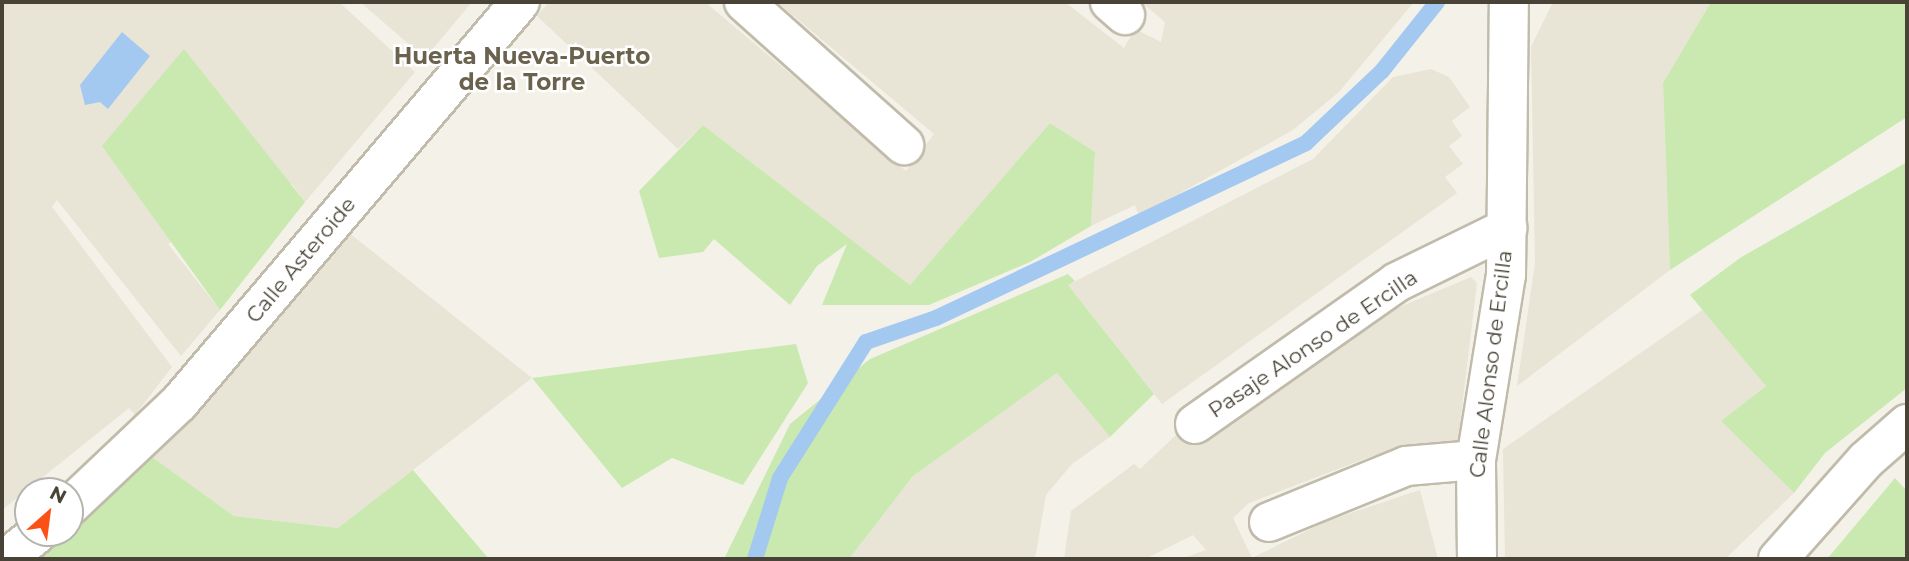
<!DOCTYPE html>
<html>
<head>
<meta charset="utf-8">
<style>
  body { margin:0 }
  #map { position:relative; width:1909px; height:561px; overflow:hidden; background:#f4f2e8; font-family:Montserrat,sans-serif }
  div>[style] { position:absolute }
  .residential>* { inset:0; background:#e8e4d6 }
  .green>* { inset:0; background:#c9e9b0 }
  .water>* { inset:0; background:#a3c9f1 }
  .stream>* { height:16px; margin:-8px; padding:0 8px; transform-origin:8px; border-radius:8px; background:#a3c9f1 }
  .roads { filter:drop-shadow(2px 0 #c0bbaa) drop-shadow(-2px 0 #c0bbaa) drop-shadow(0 2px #c0bbaa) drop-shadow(0 -2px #c0bbaa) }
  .street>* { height:38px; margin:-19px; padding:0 19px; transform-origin:19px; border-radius:19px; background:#fff }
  span { translate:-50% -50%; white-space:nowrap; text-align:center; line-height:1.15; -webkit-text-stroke:5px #fff; paint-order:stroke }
  .street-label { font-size:21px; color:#484336 }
  .neighbourhood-label { font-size:23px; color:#6a624d; font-weight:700 }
  .frame { position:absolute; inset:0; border:4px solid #484336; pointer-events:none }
  .north { position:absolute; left:14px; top:477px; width:70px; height:70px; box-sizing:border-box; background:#fff; border:2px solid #b6b4af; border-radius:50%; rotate:28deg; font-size:19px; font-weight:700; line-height:28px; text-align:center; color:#484336 }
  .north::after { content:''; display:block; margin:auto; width:24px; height:32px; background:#fc5116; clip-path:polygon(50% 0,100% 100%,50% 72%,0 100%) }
</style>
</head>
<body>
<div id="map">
  <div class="residential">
    <div style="clip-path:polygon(2px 2px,339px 2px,415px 72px,305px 202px,292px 184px,168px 244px,220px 310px,181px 356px,57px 200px,52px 207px,172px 367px,135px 415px,129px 408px,2px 510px)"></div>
    <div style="clip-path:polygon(360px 2px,472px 2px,425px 58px)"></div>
    <div style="clip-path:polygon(549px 2px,705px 2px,906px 171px,934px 134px,777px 2px,1065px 2px,1124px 48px,1135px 29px,1161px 42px,1165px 22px,1141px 2px,1414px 2px,1339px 92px,1293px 130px,1139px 216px,1135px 205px,1091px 226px,1095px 152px,1050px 123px,910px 285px,703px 125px,678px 149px,537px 16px)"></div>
    <div style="clip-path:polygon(1553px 2px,1711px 2px,1663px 83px,1670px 270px,1517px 386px,1535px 263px,1531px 47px)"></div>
    <div style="clip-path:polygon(1431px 69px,1449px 77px,1470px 107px,1452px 121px,1462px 136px,1449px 146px,1463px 164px,1445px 177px,1457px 193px,1162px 404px,1068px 285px,1313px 159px,1393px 77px)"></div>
    <div style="clip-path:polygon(348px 232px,532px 378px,338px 528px,234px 516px,152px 457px)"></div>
    <div style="clip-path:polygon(1471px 277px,1477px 283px,1458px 441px,1372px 456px,1249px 503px,1233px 518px,1252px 558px,1327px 521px,1420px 490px,1438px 559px,1181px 559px,1206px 550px,1193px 535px,1145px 559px,1064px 559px,1071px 511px,1134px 464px,1140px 469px,1178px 433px,1376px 317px)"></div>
    <div style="clip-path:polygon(1705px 308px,1766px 386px,1721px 421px,1794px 493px,1725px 559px,1505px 559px,1503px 449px)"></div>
    <div style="clip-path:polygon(1057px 373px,1110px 437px,1072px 464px,1046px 495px,1035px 559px,849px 559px,913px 476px)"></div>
  </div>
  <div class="green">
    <div style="clip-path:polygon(1711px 2px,1907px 2px,1907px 117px,1670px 270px,1663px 83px)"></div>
    <div style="clip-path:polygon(184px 49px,305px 202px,220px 310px,102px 146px)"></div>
    <div style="clip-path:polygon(1050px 123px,1095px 152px,1091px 226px,1030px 262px,929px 305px,822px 305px,847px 244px,817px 266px,790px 305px,714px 239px,703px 252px,659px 258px,639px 191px,703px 125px,910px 285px)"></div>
    <div style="clip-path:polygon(1907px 162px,1907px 388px,1825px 453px,1794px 493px,1721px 421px,1766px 386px,1690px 295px,1740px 258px)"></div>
    <div style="clip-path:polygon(1068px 274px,1075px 281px,1068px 285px,1154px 394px,1110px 437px,1057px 373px,913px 476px,849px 559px,724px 559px,790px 424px,870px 359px)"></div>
    <div style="clip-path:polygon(796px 344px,808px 383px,743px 485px,672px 458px,622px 488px,532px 378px)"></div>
    <div style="clip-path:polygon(152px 457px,234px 516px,338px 528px,413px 470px,489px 559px,36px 559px)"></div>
    <div style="clip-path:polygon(1895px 478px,1907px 491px,1907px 559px,1827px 559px)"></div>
  </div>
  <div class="water">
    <div style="clip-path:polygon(122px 32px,150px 56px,108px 109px,100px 102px,85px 105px,80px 85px)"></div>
  </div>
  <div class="stream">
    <div style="left:755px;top:559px;width:85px;rotate:-72.8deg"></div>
    <div style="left:780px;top:478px;width:161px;rotate:-57.7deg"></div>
    <div style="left:866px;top:342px;width:74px;rotate:-18.9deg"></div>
    <div style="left:936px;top:318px;width:409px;rotate:-25.3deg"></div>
    <div style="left:1306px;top:143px;width:105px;rotate:-43.5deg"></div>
    <div style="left:1382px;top:71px;width:88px;rotate:-51.4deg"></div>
  </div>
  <div class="roads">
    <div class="street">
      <div style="left:744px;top:2px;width:215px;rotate:41.8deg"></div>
      <div style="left:1110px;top:2px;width:20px;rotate:41deg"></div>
      <div style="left:1195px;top:424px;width:247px;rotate:-35.1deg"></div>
      <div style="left:1397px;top:282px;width:123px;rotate:-26.1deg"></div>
      <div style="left:70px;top:506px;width:150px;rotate:-43.4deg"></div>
      <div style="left:179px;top:403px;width:526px;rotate:-49.62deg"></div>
      <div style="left:1269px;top:522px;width:148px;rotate:-22.2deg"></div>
      <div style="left:1406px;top:466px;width:70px;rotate:-4.9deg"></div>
      <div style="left:6px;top:559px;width:41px;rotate:-39.1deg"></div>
      <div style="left:1477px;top:559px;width:99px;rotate:-90.6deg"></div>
      <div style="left:1476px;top:460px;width:187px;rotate:-80.8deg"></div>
      <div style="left:1506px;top:275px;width:273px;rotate:-89.4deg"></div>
      <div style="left:1778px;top:559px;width:132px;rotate:-48.4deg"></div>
      <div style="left:1866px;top:460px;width:55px;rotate:-41.3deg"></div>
    </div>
  </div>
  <div class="street-label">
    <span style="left:301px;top:260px;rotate:-50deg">Calle Asteroide</span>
    <span style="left:1313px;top:344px;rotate:-34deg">Pasaje Alonso de Ercilla</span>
    <span style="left:1491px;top:364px;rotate:-83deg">Calle Alonso de Ercilla</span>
  </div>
  <div class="neighbourhood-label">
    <span style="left:522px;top:69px">Huerta Nueva-Puerto<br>de la Torre</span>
  </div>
  <div class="frame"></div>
  <div class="north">N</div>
</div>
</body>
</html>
